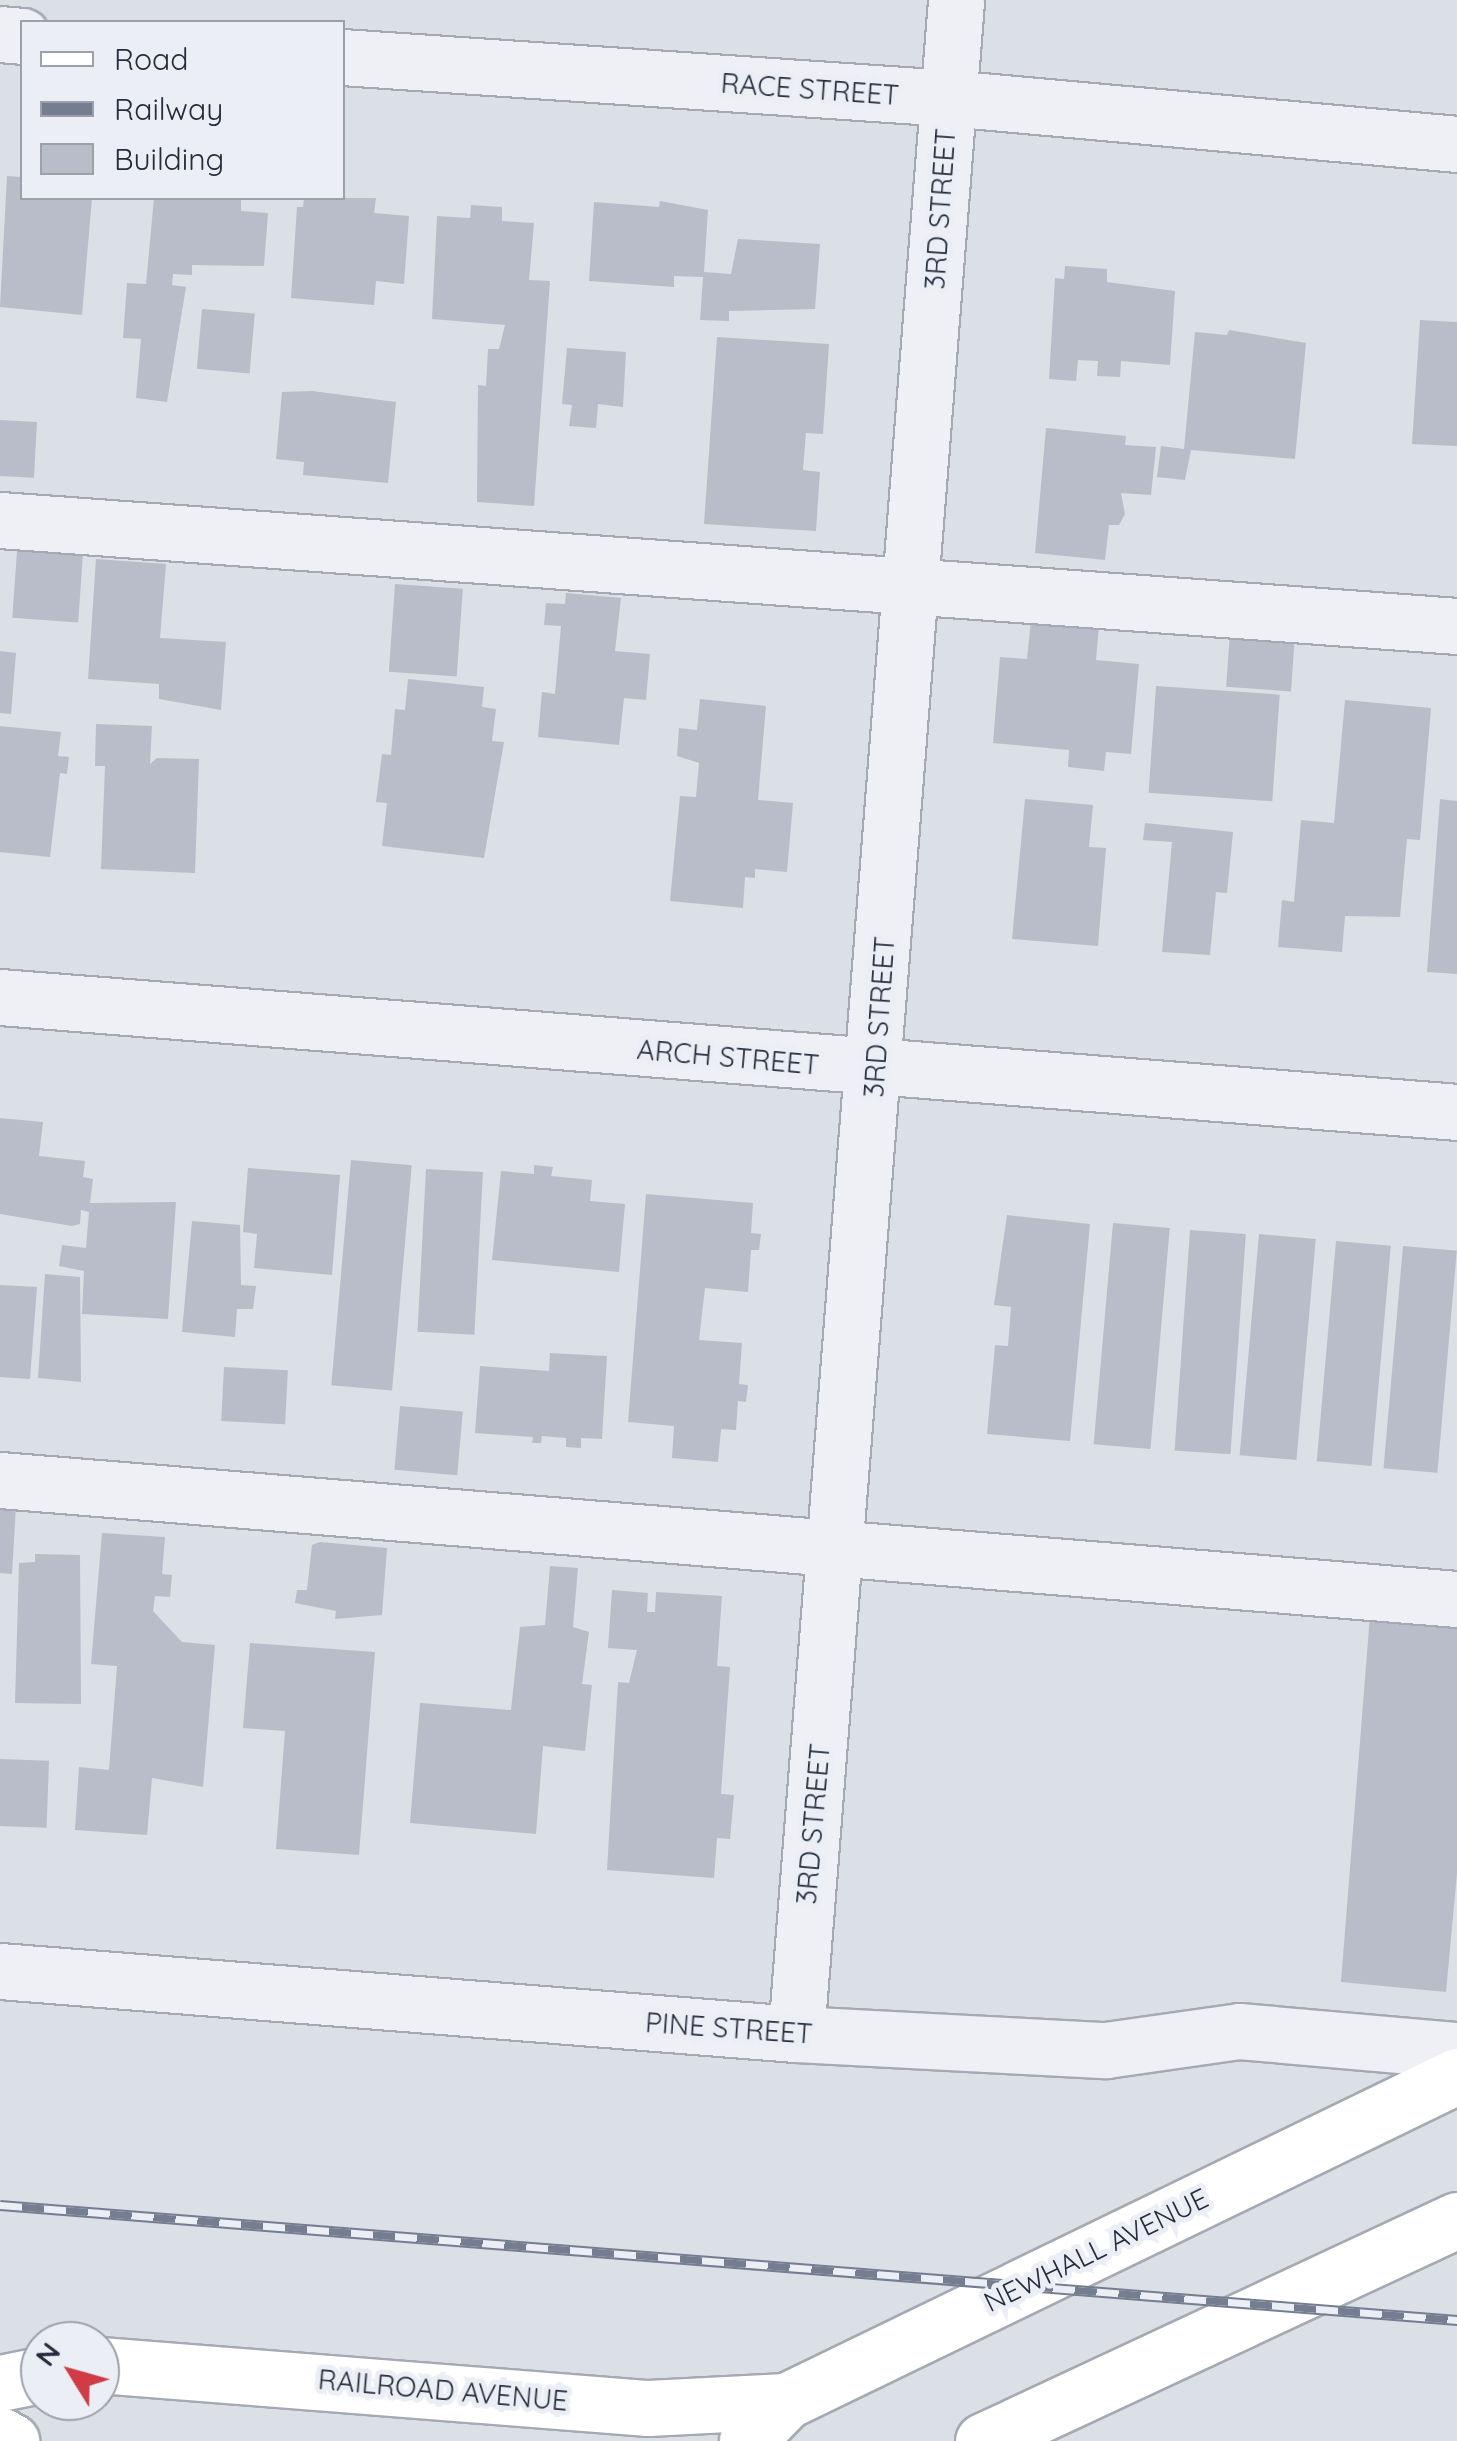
<!DOCTYPE html>
<html>
<head>
<meta charset="utf-8">
<style>
  body { margin:0 }
  #map { position:relative; width:1457px; height:2441px; overflow:hidden; background:#dbdfe6; font-family:Quicksand,sans-serif }
  div>[style] { position:absolute }
  .building>* { inset:0; background:#b9bdc9; transform-origin:0 0 }
  .roads { filter:drop-shadow(2px 0 #a4a9b3) drop-shadow(-2px 0 #a4a9b3) drop-shadow(0 2px #a4a9b3) drop-shadow(0 -2px #a4a9b3) }
  .minor>* { height:55px; margin:-27.5px; padding:0 27.5px; transform-origin:27.5px; border-radius:27.5px; background:#eef0f5 }
  .major>* { height:55px; margin:-27.5px; padding:0 27.5px; transform-origin:27.5px; border-radius:27.5px; background:#fff }
  .rail>* { height:11px; margin-top:-5.5px; transform-origin:0; background:repeating-linear-gradient(90deg,#ebeef4 0 22px,#757d90 0 44px); box-sizing:border-box; border-block:2px solid #757d90 }
  span { translate:-50% -50%; white-space:nowrap; text-align:center; line-height:1.15; -webkit-text-stroke:10px #ebeef4; paint-order:stroke }
  .street-label { font-size:28px; color:#252c3c }
  .legend { position:absolute; left:20px; top:20px; width:325px; height:180px; box-sizing:border-box; background:#ebeef4; border:2px solid #9ca0aa; margin:0; padding:12px 18px; list-style:none; font-size:30px; color:#252c3c }
  .legend li { display:flex; align-items:center; gap:20px; height:50px }
  .legend b { width:50px; border:2px solid #9ca0aa }
  .north { position:absolute; left:20px; top:2321px; width:100px; height:100px; box-sizing:border-box; background:#ebeef4; border:2px solid #9ca0aa; border-radius:50%; rotate:307deg; font-size:28px; font-weight:700; line-height:40px; text-align:center; color:#252c3c }
  .north::after { content:''; display:block; margin:auto; width:35px; height:45px; background:#d03b45; clip-path:polygon(50% 0,100% 100%,50% 72%,0 100%) }
</style>
</head>
<body>
<div id="map">
  <div class="building">
    <div style="clip-path:polygon(7px 176px,22px 177px,22px 198px,92px 198px,82px 315px,0 307px)"></div>
    <div style="clip-path:polygon(154px 198px,241px 200px,241px 211px,268px 213px,264px 266px,192px 265px,192px 275px,173px 274px,172px 285px,186px 287px,167px 402px,136px 398px,141px 339px,123px 338px,127px 283px,146px 284px)"></div>
    <div style="clip-path:polygon(304px 198px,376px 198px,374px 213px,409px 216px,404px 284px,376px 281px,374px 305px,291px 298px,297px 207px,303px 207px)"></div>
    <div style="clip-path:polygon(660px 201px,708px 210px,704px 272px,731px 274px,738px 239px,820px 244px,815px 309px,729px 311px,729px 321px,700px 320px,703px 277px,674px 276px,674px 287px,589px 281px,594px 202px,659px 207px)"></div>
    <div style="clip-path:polygon(471px 205px,502px 207px,502px 221px,534px 223px,529px 280px,550px 281px,534px 506px,477px 502px,478px 385px,486px 386px,488px 349px,499px 349px,505px 325px,432px 319px,437px 216px,470px 218px)"></div>
    <div style="clip-path:polygon(1065px 266px,1107px 269px,1107px 282px,1175px 291px,1170px 365px,1121px 361px,1120px 377px,1097px 376px,1098px 361px,1078px 360px,1076px 381px,1049px 379px,1055px 278px,1064px 279px)"></div>
    <div style="left:202px;top:309px;width:53px;height:60px;rotate:5deg"></div>
    <div style="clip-path:polygon(1420px 320px,1457px 322px,1457px 446px,1412px 444px)"></div>
    <div style="clip-path:polygon(1229px 330px,1306px 343px,1295px 459px,1191px 450px,1185px 480px,1157px 477px,1161px 446px,1184px 449px,1195px 332px,1227px 335px)"></div>
    <div style="clip-path:polygon(717px 337px,829px 344px,823px 434px,806px 433px,803px 470px,820px 472px,816px 531px,704px 524px)"></div>
    <div style="clip-path:polygon(567px 348px,626px 352px,623px 407px,598px 404px,596px 428px,569px 426px,572px 405px,562px 404px)"></div>
    <div style="clip-path:polygon(312px 391px,396px 402px,388px 483px,303px 475px,304px 462px,276px 459px,282px 392px)"></div>
    <div style="left:0;top:420px;width:37px;height:56px;rotate:3deg"></div>
    <div style="clip-path:polygon(1046px 428px,1126px 436px,1125px 445px,1156px 447px,1151px 495px,1121px 493px,1125px 514px,1119px 525px,1109px 525px,1105px 560px,1035px 553px)"></div>
    <div style="left:17px;top:551px;width:66px;height:67px;rotate:4deg"></div>
    <div style="clip-path:polygon(96px 559px,166px 564px,160px 638px,226px 642px,221px 710px,159px 699px,159px 684px,88px 679px)"></div>
    <div style="left:395px;top:584px;width:68px;height:88px;rotate:4deg"></div>
    <div style="clip-path:polygon(566px 593px,621px 598px,615px 651px,650px 654px,646px 700px,624px 698px,619px 745px,538px 737px,542px 692px,555px 694px,561px 626px,544px 625px,546px 603px,565px 604px)"></div>
    <div style="clip-path:polygon(1031px 620px,1099px 626px,1096px 660px,1139px 664px,1131px 754px,1106px 752px,1104px 771px,1068px 767px,1069px 750px,993px 743px,1000px 657px,1027px 659px)"></div>
    <div style="left:1230px;top:632px;width:65px;height:55px;rotate:4deg"></div>
    <div style="clip-path:polygon(0 651px,16px 653px,11px 714px,0 713px)"></div>
    <div style="clip-path:polygon(408px 679px,484px 687px,482px 707px,496px 709px,492px 741px,504px 742px,484px 858px,382px 846px,387px 803px,376px 802px,382px 754px,391px 755px,395px 709px,405px 710px)"></div>
    <div style="left:1156px;top:686px;width:124px;height:107px;rotate:4deg"></div>
    <div style="clip-path:polygon(700px 699px,766px 706px,758px 800px,793px 803px,787px 872px,755px 869px,755px 878px,745px 877px,743px 908px,670px 901px,680px 796px,696px 797px,699px 763px,677px 756px,679px 728px,697px 730px)"></div>
    <div style="clip-path:polygon(1345px 700px,1431px 708px,1420px 840px,1407px 839px,1400px 917px,1345px 916px,1342px 952px,1278px 947px,1282px 900px,1294px 902px,1301px 820px,1334px 823px)"></div>
    <div style="clip-path:polygon(96px 724px,152px 726px,150px 764px,157px 758px,199px 759px,195px 873px,101px 869px,105px 766px,95px 766px)"></div>
    <div style="clip-path:polygon(0 726px,61px 732px,58px 756px,69px 757px,67px 774px,60px 773px,50px 857px,0 852px)"></div>
    <div style="clip-path:polygon(1025px 799px,1093px 805px,1089px 847px,1106px 848px,1098px 946px,1012px 939px)"></div>
    <div style="clip-path:polygon(1440px 799px,1457px 801px,1457px 974px,1427px 972px)"></div>
    <div style="clip-path:polygon(1145px 823px,1233px 832px,1227px 893px,1216px 892px,1210px 955px,1162px 952px,1172px 842px,1143px 840px)"></div>
    <div style="clip-path:polygon(0 1118px,43px 1122px,39px 1156px,85px 1161px,83px 1177px,93px 1179px,90px 1203px,176px 1202px,168px 1319px,82px 1314px,84px 1271px,59px 1266px,62px 1245px,86px 1248px,89px 1212px,81px 1210px,80px 1224px,72px 1226px,0 1214px)"></div>
    <div style="left:351px;top:1160px;width:61px;height:226px;rotate:5deg"></div>
    <div style="clip-path:polygon(534px 1165px,553px 1167px,551px 1176px,592px 1180px,590px 1201px,625px 1204px,619px 1272px,492px 1260px,501px 1171px,534px 1174px)"></div>
    <div style="clip-path:polygon(248px 1168px,340px 1175px,332px 1275px,254px 1268px,257px 1234px,243px 1232px)"></div>
    <div style="left:426px;top:1169px;width:57px;height:163px;rotate:3deg"></div>
    <div style="clip-path:polygon(646px 1194px,753px 1203px,751px 1233px,761px 1234px,759px 1250px,751px 1250px,748px 1292px,705px 1288px,699px 1340px,742px 1343px,739px 1384px,748px 1385px,746px 1402px,738px 1401px,736px 1430px,721px 1429px,718px 1462px,672px 1458px,674px 1426px,628px 1422px)"></div>
    <div style="clip-path:polygon(1007px 1215px,1090px 1224px,1070px 1441px,987px 1434px,995px 1345px,1008px 1346px,1011px 1307px,994px 1305px)"></div>
    <div style="clip-path:polygon(192px 1221px,240px 1225px,241px 1285px,256px 1286px,253px 1309px,237px 1309px,235px 1337px,182px 1332px)"></div>
    <div style="left:1113px;top:1223px;width:57px;height:222px;rotate:5deg"></div>
    <div style="left:1190px;top:1230px;width:56px;height:221px;rotate:4deg"></div>
    <div style="left:1259px;top:1234px;width:57px;height:222px;rotate:5deg"></div>
    <div style="left:1336px;top:1241px;width:55px;height:221px;rotate:5deg"></div>
    <div style="left:1403px;top:1246px;width:54px;height:223px;rotate:5deg"></div>
    <div style="clip-path:polygon(45px 1274px,80px 1277px,81px 1382px,38px 1378px)"></div>
    <div style="clip-path:polygon(0 1285px,37px 1287px,30px 1379px,0 1377px)"></div>
    <div style="clip-path:polygon(550px 1353px,607px 1356px,602px 1439px,581px 1438px,581px 1448px,566px 1447px,566px 1438px,542px 1436px,541px 1443px,532px 1443px,533px 1437px,475px 1433px,480px 1366px,549px 1371px)"></div>
    <div style="left:224px;top:1367px;width:64px;height:54px;rotate:3deg"></div>
    <div style="left:400px;top:1406px;width:63px;height:64px;rotate:5deg"></div>
    <div style="clip-path:polygon(0 1505px,16px 1506px,12px 1574px,0 1573px)"></div>
    <div style="clip-path:polygon(102px 1533px,165px 1537px,162px 1574px,172px 1575px,170px 1597px,155px 1596px,153px 1611px,182px 1642px,215px 1645px,203px 1787px,152px 1778px,147px 1835px,75px 1830px,79px 1767px,109px 1770px,117px 1666px,91px 1664px)"></div>
    <div style="clip-path:polygon(320px 1542px,387px 1548px,382px 1615px,335px 1619px,336px 1611px,295px 1603px,297px 1590px,307px 1590px,312px 1545px)"></div>
    <div style="clip-path:polygon(35px 1554px,80px 1555px,81px 1704px,15px 1703px,19px 1563px,35px 1562px)"></div>
    <div style="clip-path:polygon(550px 1566px,578px 1568px,573px 1627px,589px 1632px,582px 1684px,592px 1685px,585px 1751px,543px 1746px,536px 1834px,410px 1823px,420px 1703px,511px 1710px,520px 1627px,545px 1625px)"></div>
    <div style="clip-path:polygon(612px 1590px,648px 1593px,647px 1612px,655px 1612px,656px 1592px,722px 1596px,717px 1666px,730px 1667px,721px 1794px,734px 1795px,730px 1839px,717px 1838px,714px 1878px,607px 1870px,618px 1682px,629px 1683px,637px 1650px,608px 1648px)"></div>
    <div style="clip-path:polygon(1370px 1615px,1457px 1622px,1457px 1873px,1446px 1992px,1341px 1982px)"></div>
    <div style="clip-path:polygon(250px 1643px,375px 1652px,359px 1855px,276px 1849px,285px 1731px,243px 1728px)"></div>
    <div style="left:0;top:1759px;width:49px;height:67px;rotate:2deg"></div>
  </div>
  <div class="roads">
    <div class="minor">
      <div style="left:0;top:34px;width:22px;rotate:5deg"></div>
      <div style="left:342px;top:57px;width:607px;rotate:3.87deg"></div>
      <div style="left:948px;top:98px;width:511px;rotate:5.16deg"></div>
      <div style="left:0;top:520px;width:1461px;rotate:4.16deg"></div>
      <div style="left:0;top:997px;width:1462px;rotate:4.51deg"></div>
      <div style="left:0;top:1480px;width:1462px;rotate:4.67deg"></div>
      <div style="left:0;top:1971px;width:798px;rotate:4.53deg"></div>
      <div style="left:796px;top:2034px;width:310px;rotate:3deg"></div>
      <div style="left:1106px;top:2050px;width:134px;rotate:-8.1deg"></div>
      <div style="left:1239px;top:2031px;width:219px;rotate:5deg"></div>
      <div style="left:796px;top:2034px;width:2040px;rotate:-85.5deg"></div>
    </div>
    <div class="major">
      <div style="left:100px;top:2365px;width:550px;rotate:4.49deg"></div>
      <div style="left:648px;top:2408px;width:138px;rotate:-2.9deg"></div>
      <div style="left:0;top:2383px;width:41px;rotate:-11.3deg"></div>
      <div style="left:0;top:2435px;width:13px;rotate:29deg"></div>
      <div style="left:747px;top:2441px;width:56px;rotate:-45.7deg"></div>
      <div style="left:786px;top:2401px;width:746px;rotate:-25.84deg"></div>
      <div style="left:983px;top:2441px;width:523px;rotate:-25deg"></div>
    </div>
  </div>
  <div class="rail">
    <div style="left:0;top:2205px;width:1462px;rotate:4.51deg"></div>
  </div>
  <div class="street-label">
    <span style="left:810px;top:89px;rotate:4deg">RACE STREET</span>
    <span style="left:940px;top:209px;rotate:-86deg">3RD STREET</span>
    <span style="left:879px;top:1017px;rotate:-86deg">3RD STREET</span>
    <span style="left:728px;top:1057px;rotate:5deg">ARCH STREET</span>
    <span style="left:813px;top:1824px;rotate:-85deg">3RD STREET</span>
    <span style="left:729px;top:2028px;rotate:4deg">PINE STREET</span>
    <span style="left:1096px;top:2250px;rotate:-26deg">NEWHALL AVENUE</span>
    <span style="left:443px;top:2390px;rotate:5deg">RAILROAD AVENUE</span>
  </div>
  <ul class="legend">
  <li><b style="height:12px;background:#fff"></b>Road</li>
  <li><b style="height:12px;background:#757d90"></b>Railway</li>
  <li><b style="height:28px;background:#b9bdc9"></b>Building</li>
  </ul>
  <div class="north">N</div>
</div>
</body>
</html>
